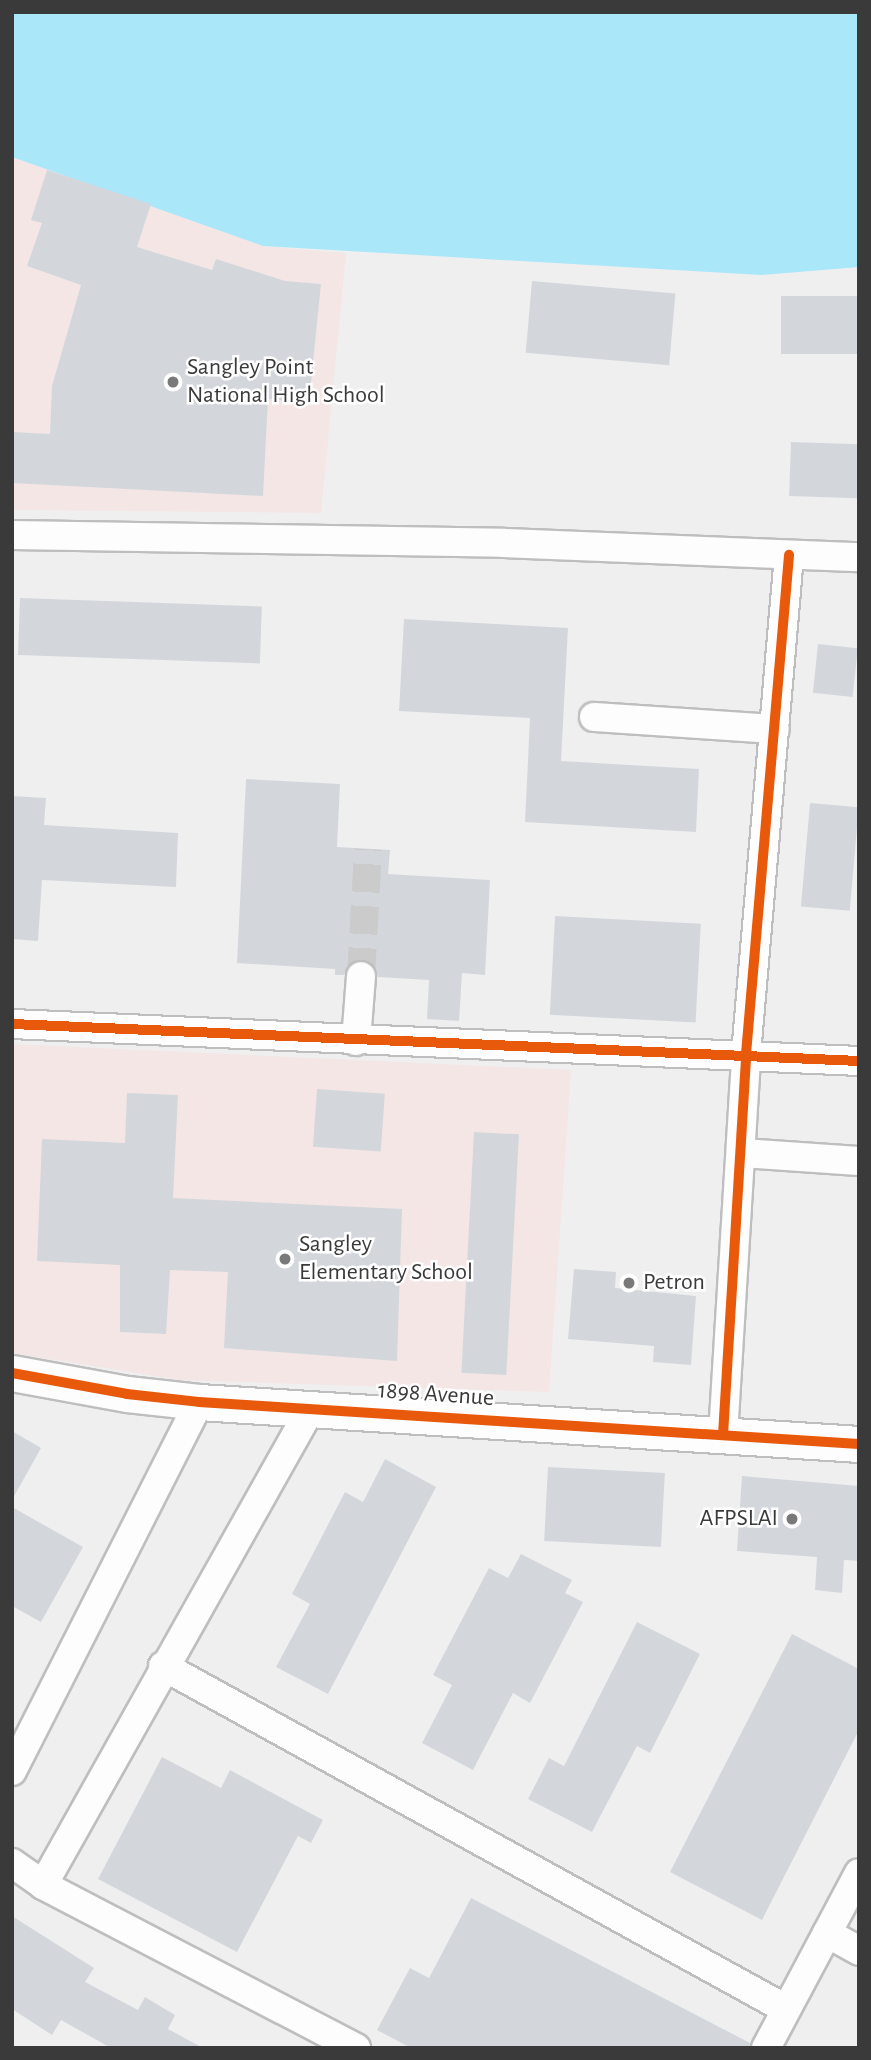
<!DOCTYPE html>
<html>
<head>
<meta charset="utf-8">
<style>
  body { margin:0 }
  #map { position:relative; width:871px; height:2060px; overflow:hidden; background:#efeff0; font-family:"Alegreya Sans",sans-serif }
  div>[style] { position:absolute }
  .education>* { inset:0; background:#f4e6e5 }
  .water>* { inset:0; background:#aae7f9 }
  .building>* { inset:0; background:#d3d7dc; transform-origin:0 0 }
  .minor-tunnel>* { height:28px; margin-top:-14px; transform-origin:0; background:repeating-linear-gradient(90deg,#cbcbcc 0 28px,transparent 0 42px) }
  .roads { filter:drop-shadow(2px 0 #bebebe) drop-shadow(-2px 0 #bebebe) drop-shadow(0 2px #bebebe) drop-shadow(0 -2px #bebebe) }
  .minor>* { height:28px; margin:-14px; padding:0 14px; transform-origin:14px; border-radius:14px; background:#fdfdfd }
  .tertiary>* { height:35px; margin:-17.5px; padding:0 17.5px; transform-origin:17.5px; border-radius:17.5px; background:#fdfdfd }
  .cycleway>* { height:10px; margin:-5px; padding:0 5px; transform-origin:5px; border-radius:5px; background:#e8590c }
  .dots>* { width:19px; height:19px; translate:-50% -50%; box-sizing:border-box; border:4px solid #fff; border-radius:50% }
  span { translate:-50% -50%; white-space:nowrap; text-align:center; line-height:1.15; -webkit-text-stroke:5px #fff; paint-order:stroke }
  .poi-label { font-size:24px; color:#3a3a3b }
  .left { translate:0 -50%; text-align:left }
  .right { translate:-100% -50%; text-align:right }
  .street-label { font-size:24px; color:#3a3a3b }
  .frame { position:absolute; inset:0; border:14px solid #3a3a3b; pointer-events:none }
</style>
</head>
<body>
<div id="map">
  <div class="education">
    <div style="clip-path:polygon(12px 157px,263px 246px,346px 253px,321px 513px,12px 510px)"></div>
    <div style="clip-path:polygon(12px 1044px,571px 1070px,549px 1392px,180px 1380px,12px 1353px)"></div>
  </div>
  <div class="water">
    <div style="clip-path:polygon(12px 12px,859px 12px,859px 267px,761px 275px,263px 246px,12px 157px)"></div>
  </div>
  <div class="building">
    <div style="clip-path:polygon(47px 170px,151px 204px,137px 247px,212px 270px,216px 259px,285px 281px,321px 284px,309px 403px,268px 399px,263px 496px,12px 483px,12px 432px,50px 434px,52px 386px,81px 285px,27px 266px,42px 223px,31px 220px)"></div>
    <div style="left:532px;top:281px;width:144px;height:72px;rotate:5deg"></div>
    <div style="left:859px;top:296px;width:58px;height:78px;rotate:90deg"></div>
    <div style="left:791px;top:442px;width:68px;height:54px;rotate:2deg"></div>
    <div style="left:20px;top:598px;width:242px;height:57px;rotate:2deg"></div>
    <div style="clip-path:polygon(404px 619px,568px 628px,561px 761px,699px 769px,696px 832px,525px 822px,530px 718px,399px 711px)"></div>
    <div style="left:818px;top:644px;width:40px;height:49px;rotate:6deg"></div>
    <div style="clip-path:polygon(246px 779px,340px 784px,337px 847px,390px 850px,388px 874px,490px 880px,485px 975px,462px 973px,459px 1021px,427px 1019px,429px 980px,378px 977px,376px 968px,363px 960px,353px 961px,344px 975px,335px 975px,335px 969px,237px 963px)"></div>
    <div style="clip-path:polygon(12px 796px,46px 798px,44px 825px,178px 833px,176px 887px,42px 880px,38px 941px,12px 939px)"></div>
    <div style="left:810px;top:803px;width:49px;height:104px;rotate:5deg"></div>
    <div style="left:555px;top:916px;width:146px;height:99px;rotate:3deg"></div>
    <div style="left:317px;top:1089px;width:68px;height:58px;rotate:4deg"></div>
    <div style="clip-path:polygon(127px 1093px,178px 1095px,173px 1198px,402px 1209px,397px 1361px,224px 1348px,228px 1272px,170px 1270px,166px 1334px,120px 1332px,120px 1265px,37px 1261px,42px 1139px,125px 1143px)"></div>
    <div style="left:474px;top:1132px;width:45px;height:241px;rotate:3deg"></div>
    <div style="clip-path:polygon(574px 1269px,616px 1272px,615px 1288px,696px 1296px,691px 1365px,653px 1362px,654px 1346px,568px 1339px)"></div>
    <div style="clip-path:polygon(12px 1431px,41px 1448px,12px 1500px)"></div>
    <div style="clip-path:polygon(385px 1459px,436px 1487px,328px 1694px,276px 1667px,310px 1604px,292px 1594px,345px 1492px,363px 1502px)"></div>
    <div style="left:548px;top:1467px;width:117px;height:74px;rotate:3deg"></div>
    <div style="clip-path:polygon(742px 1476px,859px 1486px,859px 1561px,844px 1560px,842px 1593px,815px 1590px,817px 1557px,737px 1551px)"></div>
    <div style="clip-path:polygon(12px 1507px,83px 1547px,41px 1622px,12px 1606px)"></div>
    <div style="clip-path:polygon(521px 1554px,572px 1580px,565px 1593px,583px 1602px,530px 1703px,513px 1693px,473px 1770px,422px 1743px,452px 1685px,433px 1675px,489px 1568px,508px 1578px)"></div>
    <div style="clip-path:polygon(637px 1622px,700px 1654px,650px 1753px,637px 1746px,592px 1832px,528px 1799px,549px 1758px,564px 1766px)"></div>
    <div style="clip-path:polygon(792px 1634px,859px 1669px,859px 1730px,762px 1920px,670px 1872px)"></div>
    <div style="clip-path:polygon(162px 1757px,221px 1788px,230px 1770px,323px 1820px,311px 1843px,298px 1836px,237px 1952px,98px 1879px)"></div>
    <div style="clip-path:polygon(471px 1898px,750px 2043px,749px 2048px,411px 2048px,377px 2030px,410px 1968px,429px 1978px)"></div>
    <div style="clip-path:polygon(12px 1916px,94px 1968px,85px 1982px,138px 2010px,145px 1997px,175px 2015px,168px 2029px,203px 2048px,111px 2048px,61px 2020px,52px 2035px,12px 2009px)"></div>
  </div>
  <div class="minor-tunnel">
    <div style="left:361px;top:976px;width:127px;rotate:-86.8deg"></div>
  </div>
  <div class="roads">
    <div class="minor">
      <div style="left:12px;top:535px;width:492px;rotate:0.9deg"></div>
      <div style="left:504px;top:543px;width:355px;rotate:2.3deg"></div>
      <div style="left:594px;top:717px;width:181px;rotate:3.8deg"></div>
      <div style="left:12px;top:1024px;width:848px;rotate:2.5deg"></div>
      <div style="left:356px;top:1041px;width:65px;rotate:-85.6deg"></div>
      <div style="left:742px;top:1153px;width:117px;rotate:3.9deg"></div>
      <div style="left:723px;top:1435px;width:382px;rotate:-86.5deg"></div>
      <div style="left:746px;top:1054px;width:501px;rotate:-85.07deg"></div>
      <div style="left:163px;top:1666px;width:711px;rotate:28.84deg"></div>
      <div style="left:12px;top:1771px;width:414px;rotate:-63.1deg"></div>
      <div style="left:12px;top:1863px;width:38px;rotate:35deg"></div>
      <div style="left:43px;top:1885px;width:353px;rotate:27.5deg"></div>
      <div style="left:43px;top:1885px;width:547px;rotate:-60.67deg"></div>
      <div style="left:827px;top:1933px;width:37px;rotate:29deg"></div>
      <div style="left:766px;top:2048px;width:198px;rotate:-62deg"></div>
    </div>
    <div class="tertiary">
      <div style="left:12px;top:1373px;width:117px;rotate:10.3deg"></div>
      <div style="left:127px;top:1394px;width:72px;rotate:6.3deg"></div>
      <div style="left:199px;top:1402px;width:661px;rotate:3.64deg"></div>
    </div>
  </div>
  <div class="cycleway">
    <div style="left:12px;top:1024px;width:848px;rotate:2.5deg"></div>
    <div style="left:12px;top:1373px;width:117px;rotate:10.3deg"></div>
    <div style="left:127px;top:1394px;width:72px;rotate:6.3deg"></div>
    <div style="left:199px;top:1402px;width:661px;rotate:3.64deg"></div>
    <div style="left:723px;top:1435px;width:382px;rotate:-86.5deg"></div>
    <div style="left:746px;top:1054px;width:501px;rotate:-85.07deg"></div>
  </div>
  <div class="dots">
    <div style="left:173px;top:382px;background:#79797a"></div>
    <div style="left:285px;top:1259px;background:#79797a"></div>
    <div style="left:629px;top:1283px;background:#79797a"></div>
    <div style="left:792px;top:1519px;background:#79797a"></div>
  </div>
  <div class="poi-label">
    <span class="left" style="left:187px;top:382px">Sangley Point<br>National High School</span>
    <span class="left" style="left:299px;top:1259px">Sangley<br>Elementary School</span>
    <span class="left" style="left:643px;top:1283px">Petron</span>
    <span class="right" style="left:778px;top:1519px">AFPSLAI</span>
  </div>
  <div class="street-label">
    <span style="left:436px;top:1395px;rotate:4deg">1898 Avenue</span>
  </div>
  <div class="frame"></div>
</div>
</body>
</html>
